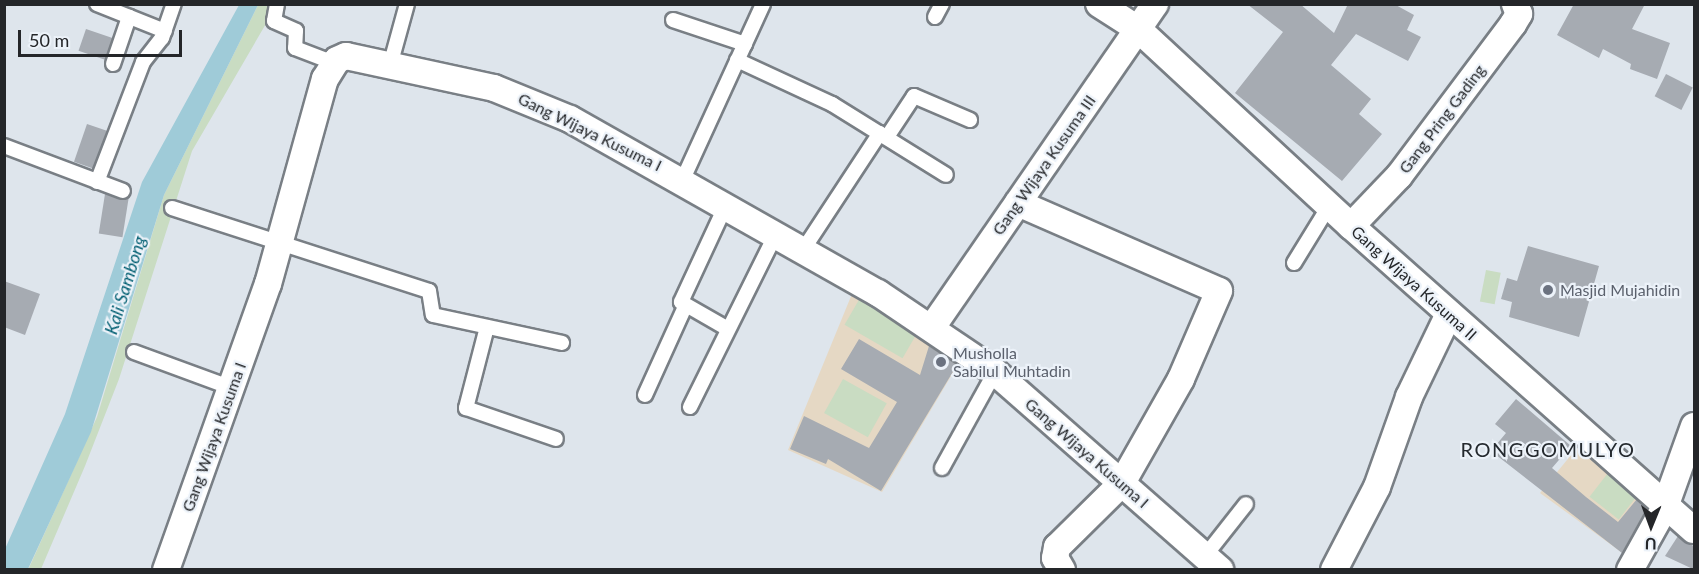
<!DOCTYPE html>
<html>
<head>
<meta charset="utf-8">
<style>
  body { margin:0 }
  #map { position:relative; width:1699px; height:574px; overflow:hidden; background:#dee5ec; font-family:Lato,sans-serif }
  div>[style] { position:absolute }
  .education>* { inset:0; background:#e5d8c4 }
  .green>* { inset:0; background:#c9dcc2; transform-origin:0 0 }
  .water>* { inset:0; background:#9fcbd8 }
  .building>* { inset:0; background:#a6abb2; transform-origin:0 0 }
  .roads { filter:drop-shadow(2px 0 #797f85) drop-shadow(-2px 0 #797f85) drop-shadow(0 2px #797f85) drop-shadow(0 -2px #797f85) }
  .service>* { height:14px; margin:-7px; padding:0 7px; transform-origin:7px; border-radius:7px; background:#fff }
  .minor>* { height:26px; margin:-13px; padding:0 13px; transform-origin:13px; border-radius:13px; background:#fff }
  .dots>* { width:16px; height:16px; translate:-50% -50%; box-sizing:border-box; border:3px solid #ecf2f9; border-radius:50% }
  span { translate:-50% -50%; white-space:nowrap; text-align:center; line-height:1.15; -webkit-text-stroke:4.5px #ecf2f9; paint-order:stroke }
  .street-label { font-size:16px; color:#242629 }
  .worship-label { font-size:16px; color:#5b616d }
  .left { translate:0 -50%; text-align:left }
  .water-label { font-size:18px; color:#025f72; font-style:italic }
  .quarter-label { font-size:20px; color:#252a2f; letter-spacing:1.5px }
  .frame { position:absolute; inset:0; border:6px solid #242629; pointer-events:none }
  .north { position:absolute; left:1621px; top:496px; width:60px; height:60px; -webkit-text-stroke:4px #ecf2f9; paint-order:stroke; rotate:181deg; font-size:16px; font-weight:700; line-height:24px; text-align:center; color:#242629 }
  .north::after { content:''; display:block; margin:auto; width:21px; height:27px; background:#242629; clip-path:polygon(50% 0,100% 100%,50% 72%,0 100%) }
  .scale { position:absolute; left:18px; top:30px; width:164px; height:27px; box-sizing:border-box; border:3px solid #242629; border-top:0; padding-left:8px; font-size:18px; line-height:21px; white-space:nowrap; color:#242629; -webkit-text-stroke:4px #ecf2f9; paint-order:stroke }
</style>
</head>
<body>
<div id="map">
  <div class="education">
    <div style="clip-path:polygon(854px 289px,963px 356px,882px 492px,788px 450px)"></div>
    <div style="clip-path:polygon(1580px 444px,1655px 509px,1628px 557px,1540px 493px)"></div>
  </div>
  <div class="green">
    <div style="clip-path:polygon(258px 5px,272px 5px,267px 22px,192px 151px,119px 379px,85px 466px,41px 569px,28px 570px,97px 417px,164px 195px)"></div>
    <div style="left:1486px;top:270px;width:15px;height:32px;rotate:11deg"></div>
    <div style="left:860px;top:298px;width:67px;height:31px;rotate:30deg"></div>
    <div style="left:843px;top:379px;width:50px;height:39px;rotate:29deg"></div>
    <div style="left:1608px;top:473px;width:37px;height:30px;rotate:38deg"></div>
  </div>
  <div class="water">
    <div style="clip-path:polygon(239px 5px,258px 5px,164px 195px,91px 432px,28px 569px,5px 569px,5px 549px,65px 414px,142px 182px)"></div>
  </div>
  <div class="building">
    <div style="clip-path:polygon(1247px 4px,1300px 4px,1334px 33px,1348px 4px,1394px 4px,1414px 15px,1407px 30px,1421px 37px,1408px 61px,1356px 34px,1331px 65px,1371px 99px,1359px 114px,1382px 134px,1342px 181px,1235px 93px,1283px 32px)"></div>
    <div style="clip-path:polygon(1574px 4px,1645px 4px,1632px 29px,1670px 43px,1657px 79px,1630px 69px,1631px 64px,1603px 49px,1599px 58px,1557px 35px)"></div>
    <div style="left:86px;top:29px;width:28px;height:23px;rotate:19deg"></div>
    <div style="left:1666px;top:74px;width:30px;height:25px;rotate:27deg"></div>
    <div style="left:87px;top:124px;width:21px;height:40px;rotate:19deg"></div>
    <div style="left:105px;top:194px;width:24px;height:40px;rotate:9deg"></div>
    <div style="clip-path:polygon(1528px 246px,1599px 266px,1579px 337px,1509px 317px,1512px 302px,1501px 299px,1507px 278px,1517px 281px)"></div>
    <div style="clip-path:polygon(4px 281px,40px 294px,25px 335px,4px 327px)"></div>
    <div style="clip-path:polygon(859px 339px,920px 375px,929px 346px,957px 365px,881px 491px,828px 459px,826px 464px,790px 449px,804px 416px,869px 448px,897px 402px,841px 369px)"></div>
    <div style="clip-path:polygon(1516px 399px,1571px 446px,1552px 468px,1586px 497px,1618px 522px,1637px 499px,1647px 508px,1622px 553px,1491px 451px,1506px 433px,1495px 424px)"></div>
    <div style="clip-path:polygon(1678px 536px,1695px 547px,1695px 570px,1665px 556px)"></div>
  </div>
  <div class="roads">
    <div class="service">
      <div style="left:97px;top:4px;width:73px;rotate:21.7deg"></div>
      <div style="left:277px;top:4px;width:17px;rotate:100deg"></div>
      <div style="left:274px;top:21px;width:24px;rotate:24deg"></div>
      <div style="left:296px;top:31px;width:17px;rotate:93deg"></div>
      <div style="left:295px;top:48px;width:42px;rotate:21deg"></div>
      <div style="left:935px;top:17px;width:15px;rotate:-62deg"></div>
      <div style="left:673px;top:20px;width:76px;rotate:18.4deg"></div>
      <div style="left:737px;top:60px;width:105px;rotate:24.9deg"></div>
      <div style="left:832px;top:104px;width:134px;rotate:31.9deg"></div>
      <div style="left:391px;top:62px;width:60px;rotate:-74.6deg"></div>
      <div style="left:113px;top:64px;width:50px;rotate:-71.2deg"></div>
      <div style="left:887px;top:137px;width:49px;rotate:-56.6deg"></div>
      <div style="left:914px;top:96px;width:61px;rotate:23.2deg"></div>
      <div style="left:4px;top:146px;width:127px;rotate:20.7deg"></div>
      <div style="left:683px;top:179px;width:192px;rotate:-65.4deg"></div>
      <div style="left:97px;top:182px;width:129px;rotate:-69deg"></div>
      <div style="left:143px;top:62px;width:31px;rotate:-52deg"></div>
      <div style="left:162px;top:38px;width:36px;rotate:-71deg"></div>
      <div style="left:726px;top:205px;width:107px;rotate:114.9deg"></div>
      <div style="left:681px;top:302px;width:54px;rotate:29.9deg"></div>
      <div style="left:172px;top:208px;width:270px;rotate:17.9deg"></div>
      <div style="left:429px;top:291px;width:24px;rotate:81deg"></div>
      <div style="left:433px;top:315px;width:132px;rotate:12.2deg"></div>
      <div style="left:803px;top:250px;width:140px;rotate:-56.7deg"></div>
      <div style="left:1294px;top:263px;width:67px;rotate:-58.4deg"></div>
      <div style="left:487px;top:327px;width:84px;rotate:104.5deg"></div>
      <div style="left:466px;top:408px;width:95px;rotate:19deg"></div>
      <div style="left:134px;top:352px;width:104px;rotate:20.2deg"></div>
      <div style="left:645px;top:395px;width:97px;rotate:-65.6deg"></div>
      <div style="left:690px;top:407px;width:193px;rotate:-63.6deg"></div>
      <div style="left:942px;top:468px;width:110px;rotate:-61.1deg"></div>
      <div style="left:1205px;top:556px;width:66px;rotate:-51.7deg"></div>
    </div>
    <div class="minor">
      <div style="left:1099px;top:4px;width:46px;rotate:32.7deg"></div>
      <div style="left:1138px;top:29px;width:290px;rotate:42.8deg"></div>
      <div style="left:1351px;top:226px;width:458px;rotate:41.6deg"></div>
      <div style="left:1018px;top:203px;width:219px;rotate:23.6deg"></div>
      <div style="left:1219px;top:291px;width:96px;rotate:113.4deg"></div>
      <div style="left:1181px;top:379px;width:120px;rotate:119.6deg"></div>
      <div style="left:1122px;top:483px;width:91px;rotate:135.4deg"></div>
      <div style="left:1057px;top:547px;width:11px;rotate:100deg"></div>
      <div style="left:1055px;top:558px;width:14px;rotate:60deg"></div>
      <div style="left:1351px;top:226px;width:69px;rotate:-46.2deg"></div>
      <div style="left:1399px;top:176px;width:190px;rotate:-53.1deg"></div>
      <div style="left:1513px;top:24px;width:12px;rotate:-59deg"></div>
      <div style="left:1519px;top:14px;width:11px;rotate:-112deg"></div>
      <div style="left:933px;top:326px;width:391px;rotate:-55.4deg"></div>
      <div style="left:166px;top:570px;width:304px;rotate:-70.4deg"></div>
      <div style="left:268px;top:284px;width:213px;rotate:-74.5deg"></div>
      <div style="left:325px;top:79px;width:22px;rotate:-58deg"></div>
      <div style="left:337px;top:60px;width:10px;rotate:-24deg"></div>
      <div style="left:346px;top:56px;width:151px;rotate:12.2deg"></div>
      <div style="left:494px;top:88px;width:82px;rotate:22.2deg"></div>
      <div style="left:570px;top:119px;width:354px;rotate:29.5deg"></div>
      <div style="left:878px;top:293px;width:141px;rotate:34deg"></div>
      <div style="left:995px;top:372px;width:300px;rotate:41.3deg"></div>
      <div style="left:1334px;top:570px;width:93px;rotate:-62.6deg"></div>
      <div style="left:1377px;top:487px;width:96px;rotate:-70.4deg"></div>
      <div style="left:1409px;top:397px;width:92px;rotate:-64.3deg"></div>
      <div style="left:1630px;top:570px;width:72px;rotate:-60.9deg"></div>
      <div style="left:1665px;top:507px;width:86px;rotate:-70.3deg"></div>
    </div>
  </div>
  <div class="dots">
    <div style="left:1548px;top:290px;background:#6b7280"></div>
    <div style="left:941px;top:362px;background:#6b7280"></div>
  </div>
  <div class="street-label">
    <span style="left:1442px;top:119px;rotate:-53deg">Gang Pring Gading</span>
    <span style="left:590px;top:132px;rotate:26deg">Gang Wijaya Kusuma I</span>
    <span style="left:1044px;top:165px;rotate:-55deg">Gang Wijaya Kusuma III</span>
    <span style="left:1414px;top:283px;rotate:42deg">Gang Wijaya Kusuma II</span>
    <span style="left:214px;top:437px;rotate:-70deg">Gang Wijaya Kusuma I</span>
    <span style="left:1087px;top:453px;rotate:41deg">Gang Wijaya Kusuma I</span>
  </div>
  <div class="worship-label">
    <span class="left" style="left:1560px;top:290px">Masjid Mujahidin</span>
    <span class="left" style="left:953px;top:362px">Musholla<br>Sabilul Muhtadin</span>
  </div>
  <div class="water-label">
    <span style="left:125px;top:285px;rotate:-73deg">Kali Sambong</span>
  </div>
  <div class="quarter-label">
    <span style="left:1548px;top:449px">RONGGOMULYO</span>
  </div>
  <div class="frame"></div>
  <div class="north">U</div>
  <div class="scale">50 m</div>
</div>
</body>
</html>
